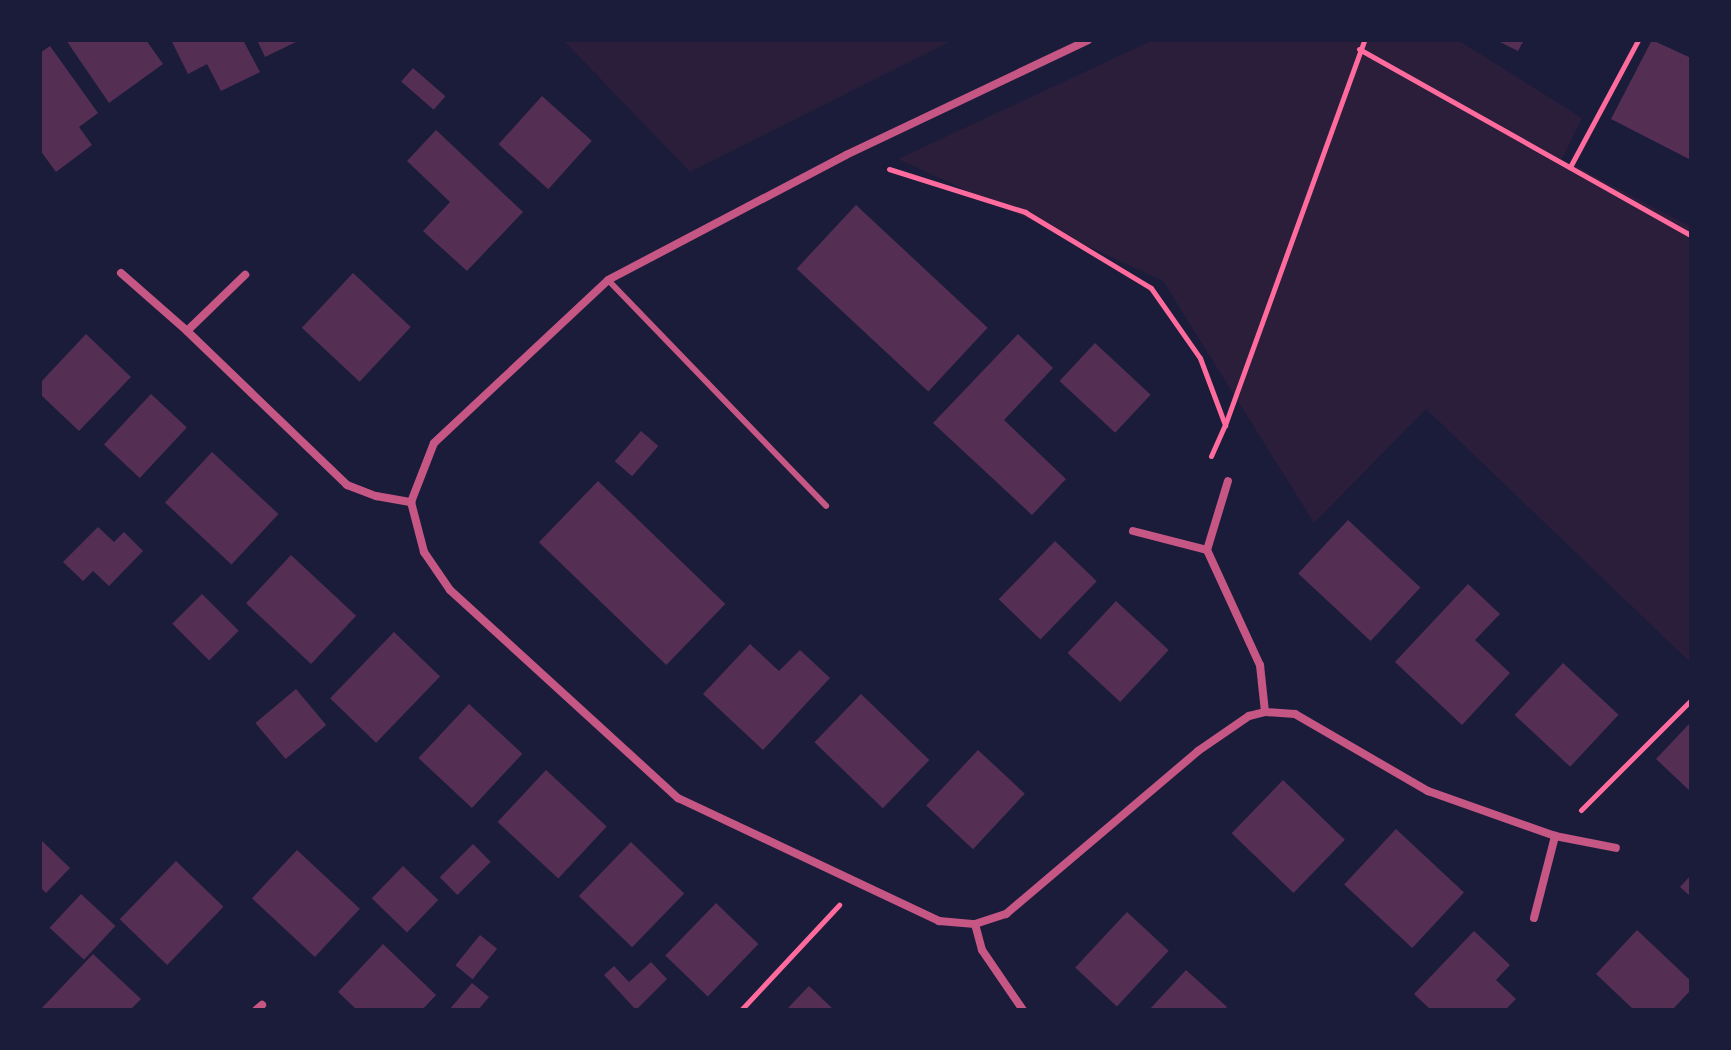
<!DOCTYPE html>
<html>
<head>
<meta charset="utf-8">
<style>
  body { margin:0 }
  #map { position:relative; width:1731px; height:1050px; overflow:hidden; background:#1b1b3a; font-family:Roboto,sans-serif }
  div>[style] { position:absolute }
  .green>* { inset:0; background:#2a1e3b }
  .building>* { inset:0; background:#542f53; transform-origin:0 0 }
  .path>* { height:5px; margin:-2.5px; padding:0 2.5px; transform-origin:2.5px; border-radius:2.5px; background:#ff6b9d }
  .service>* { height:6px; margin:-3px; padding:0 3px; transform-origin:3px; border-radius:3px; background:#c65784 }
  .minor>* { height:8px; margin:-4px; padding:0 4px; transform-origin:4px; border-radius:4px; background:#c65784 }
  span { translate:-50% -50%; white-space:nowrap; text-align:center; line-height:1.15; -webkit-text-stroke:6px #1b1b3a; paint-order:stroke }
  .frame { position:absolute; inset:0; border:42px solid #1b1b3a; pointer-events:none }
</style>
</head>
<body>
<div id="map">
  <div class="green">
    <div style="clip-path:polygon(563px 40px,953px 40px,690px 172px)"></div>
    <div style="clip-path:polygon(1153px 40px,1458px 40px,1582px 118px,1562px 159px,1691px 227px,1691px 663px,1426px 409px,1314px 523px,1163px 281px,898px 159px)"></div>
  </div>
  <div class="building">
    <div style="clip-path:polygon(66px 40px,146px 40px,163px 64px,109px 103px)"></div>
    <div style="clip-path:polygon(171px 40px,243px 40px,260px 72px,221px 91px,207px 64px,188px 74px)"></div>
    <div style="clip-path:polygon(257px 40px,300px 40px,265px 57px)"></div>
    <div style="clip-path:polygon(1496px 40px,1524px 40px,1518px 51px)"></div>
    <div style="clip-path:polygon(1652px 40px,1691px 58px,1691px 160px,1611px 119px)"></div>
    <div style="clip-path:polygon(50px 46px,98px 113px,79px 127px,92px 145px,56px 172px,40px 150px,40px 53px)"></div>
    <div style="left:413px;top:68px;width:43px;height:18px;rotate:41deg"></div>
    <div style="left:542px;top:96px;width:67px;height:65px;rotate:42deg"></div>
    <div style="clip-path:polygon(436px 130px,523px 212px,467px 271px,423px 231px,450px 202px,407px 161px)"></div>
    <div style="left:856px;top:205px;width:180px;height:87px;rotate:43deg"></div>
    <div style="left:353px;top:273px;width:79px;height:75px;rotate:43deg"></div>
    <div style="clip-path:polygon(86px 334px,131px 377px,79px 431px,40px 394px,40px 383px)"></div>
    <div style="clip-path:polygon(1018px 334px,1053px 368px,1004px 420px,1066px 479px,1032px 515px,933px 423px)"></div>
    <div style="left:1095px;top:343px;width:76px;height:52px;rotate:43deg"></div>
    <div style="left:151px;top:394px;width:49px;height:69px;rotate:43deg"></div>
    <div style="left:641px;top:431px;width:23px;height:40px;rotate:41deg"></div>
    <div style="left:212px;top:452px;width:91px;height:69px;rotate:43deg"></div>
    <div style="left:598px;top:481px;width:177px;height:85px;rotate:44deg"></div>
    <div style="left:1348px;top:520px;width:99px;height:73px;rotate:43deg"></div>
    <div style="clip-path:polygon(98px 527px,114px 542px,124px 532px,143px 551px,109px 586px,93px 571px,83px 581px,63px 562px)"></div>
    <div style="left:1055px;top:541px;width:58px;height:81px;rotate:44deg"></div>
    <div style="left:291px;top:555px;width:89px;height:66px;rotate:43deg"></div>
    <div style="clip-path:polygon(1468px 584px,1500px 614px,1475px 640px,1510px 673px,1462px 725px,1395px 662px)"></div>
    <div style="left:202px;top:594px;width:52px;height:42px;rotate:45deg"></div>
    <div style="left:1116px;top:601px;width:72px;height:71px;rotate:43deg"></div>
    <div style="left:394px;top:632px;width:64px;height:92px;rotate:44deg"></div>
    <div style="clip-path:polygon(750px 644px,779px 671px,800px 650px,830px 678px,763px 750px,703px 694px)"></div>
    <div style="left:1563px;top:663px;width:76px;height:71px;rotate:43deg"></div>
    <div style="left:296px;top:689px;width:47px;height:53px;rotate:50deg"></div>
    <div style="left:861px;top:694px;width:95px;height:67px;rotate:44deg"></div>
    <div style="left:469px;top:704px;width:73px;height:74px;rotate:43deg"></div>
    <div style="clip-path:polygon(1691px 722px,1691px 792px,1656px 759px)"></div>
    <div style="left:978px;top:750px;width:64px;height:76px;rotate:43deg"></div>
    <div style="left:546px;top:770px;width:83px;height:71px;rotate:43deg"></div>
    <div style="left:1283px;top:780px;width:86px;height:74px;rotate:44deg"></div>
    <div style="left:1396px;top:829px;width:93px;height:76px;rotate:43deg"></div>
    <div style="clip-path:polygon(40px 839px,70px 868px,46px 893px,40px 887px)"></div>
    <div style="left:631px;top:842px;width:74px;height:75px;rotate:44deg"></div>
    <div style="left:473px;top:844px;width:25px;height:47px;rotate:45deg"></div>
    <div style="left:297px;top:850px;width:86px;height:66px;rotate:43deg"></div>
    <div style="left:176px;top:861px;width:66px;height:81px;rotate:44deg"></div>
    <div style="left:403px;top:866px;width:49px;height:45px;rotate:44deg"></div>
    <div style="clip-path:polygon(1691px 875px,1691px 897px,1680px 887px)"></div>
    <div style="left:81px;top:894px;width:47px;height:46px;rotate:43deg"></div>
    <div style="left:716px;top:903px;width:59px;height:73px;rotate:44deg"></div>
    <div style="left:1127px;top:912px;width:57px;height:76px;rotate:43deg"></div>
    <div style="clip-path:polygon(1637px 930px,1691px 981px,1691px 990px,1672px 1010px,1634px 1010px,1596px 974px)"></div>
    <div style="clip-path:polygon(1474px 931px,1510px 965px,1496px 980px,1516px 999px,1505px 1010px,1431px 1010px,1414px 994px)"></div>
    <div style="left:480px;top:935px;width:22px;height:39px;rotate:39deg"></div>
    <div style="clip-path:polygon(383px 944px,436px 995px,422px 1010px,357px 1010px,338px 992px)"></div>
    <div style="clip-path:polygon(93px 954px,141px 999px,130px 1010px,40px 1010px)"></div>
    <div style="clip-path:polygon(651px 962px,667px 979px,636px 1010px,604px 975px,614px 966px,629px 982px)"></div>
    <div style="clip-path:polygon(1186px 970px,1227px 1007px,1224px 1010px,1149px 1010px)"></div>
    <div style="clip-path:polygon(472px 983px,489px 997px,478px 1010px,449px 1010px)"></div>
    <div style="clip-path:polygon(809px 986px,834px 1010px,786px 1010px)"></div>
  </div>
  <div class="path">
    <div style="left:1359px;top:49px;width:381px;rotate:29.3deg"></div>
    <div style="left:1570px;top:167px;width:144px;rotate:-61.8deg"></div>
    <div style="left:889px;top:169px;width:143px;rotate:17.5deg"></div>
    <div style="left:1025px;top:212px;width:147px;rotate:31.1deg"></div>
    <div style="left:1151px;top:288px;width:85px;rotate:55deg"></div>
    <div style="left:1200px;top:358px;width:72px;rotate:69.5deg"></div>
    <div style="left:1211px;top:456px;width:34px;rotate:-66deg"></div>
    <div style="left:1225px;top:425px;width:409px;rotate:-70.1deg"></div>
    <div style="left:1581px;top:810px;width:156px;rotate:-45deg"></div>
    <div style="left:741px;top:1010px;width:144px;rotate:-47deg"></div>
  </div>
  <div class="service">
    <div style="left:608px;top:280px;width:314px;rotate:46deg"></div>
  </div>
  <div class="minor">
    <div style="left:121px;top:273px;width:88px;rotate:41.3deg"></div>
    <div style="left:187px;top:331px;width:222px;rotate:43.9deg"></div>
    <div style="left:347px;top:485px;width:31px;rotate:21deg"></div>
    <div style="left:376px;top:496px;width:36px;rotate:10deg"></div>
    <div style="left:411px;top:502px;width:52px;rotate:75.4deg"></div>
    <div style="left:424px;top:552px;width:46px;rotate:55.6deg"></div>
    <div style="left:450px;top:590px;width:309px;rotate:42.4deg"></div>
    <div style="left:678px;top:798px;width:289px;rotate:25.2deg"></div>
    <div style="left:939px;top:921px;width:36px;rotate:5deg"></div>
    <div style="left:975px;top:924px;width:33px;rotate:-18deg"></div>
    <div style="left:1006px;top:914px;width:252px;rotate:-40.3deg"></div>
    <div style="left:1198px;top:751px;width:62px;rotate:-34.5deg"></div>
    <div style="left:1249px;top:716px;width:16px;rotate:-14deg"></div>
    <div style="left:1265px;top:712px;width:30px;rotate:4deg"></div>
    <div style="left:1295px;top:714px;width:154px;rotate:30.1deg"></div>
    <div style="left:1428px;top:791px;width:135px;rotate:19.5deg"></div>
    <div style="left:1555px;top:836px;width:62px;rotate:11.1deg"></div>
    <div style="left:187px;top:331px;width:81px;rotate:-44deg"></div>
    <div style="left:411px;top:502px;width:63px;rotate:-68.7deg"></div>
    <div style="left:434px;top:443px;width:238px;rotate:-43.1deg"></div>
    <div style="left:608px;top:280px;width:269px;rotate:-27.7deg"></div>
    <div style="left:846px;top:155px;width:268px;rotate:-25.4deg"></div>
    <div style="left:1133px;top:531px;width:76px;rotate:14.4deg"></div>
    <div style="left:1207px;top:550px;width:72px;rotate:-73.1deg"></div>
    <div style="left:1207px;top:550px;width:127px;rotate:65.3deg"></div>
    <div style="left:1260px;top:665px;width:47px;rotate:83.9deg"></div>
    <div style="left:1534px;top:918px;width:85px;rotate:-75.6deg"></div>
    <div style="left:975px;top:924px;width:27px;rotate:75deg"></div>
    <div style="left:982px;top:950px;width:73px;rotate:55.7deg"></div>
    <div style="left:256px;top:1010px;width:8px;rotate:-40deg"></div>
  </div>
  <div class="frame"></div>
</div>
</body>
</html>
